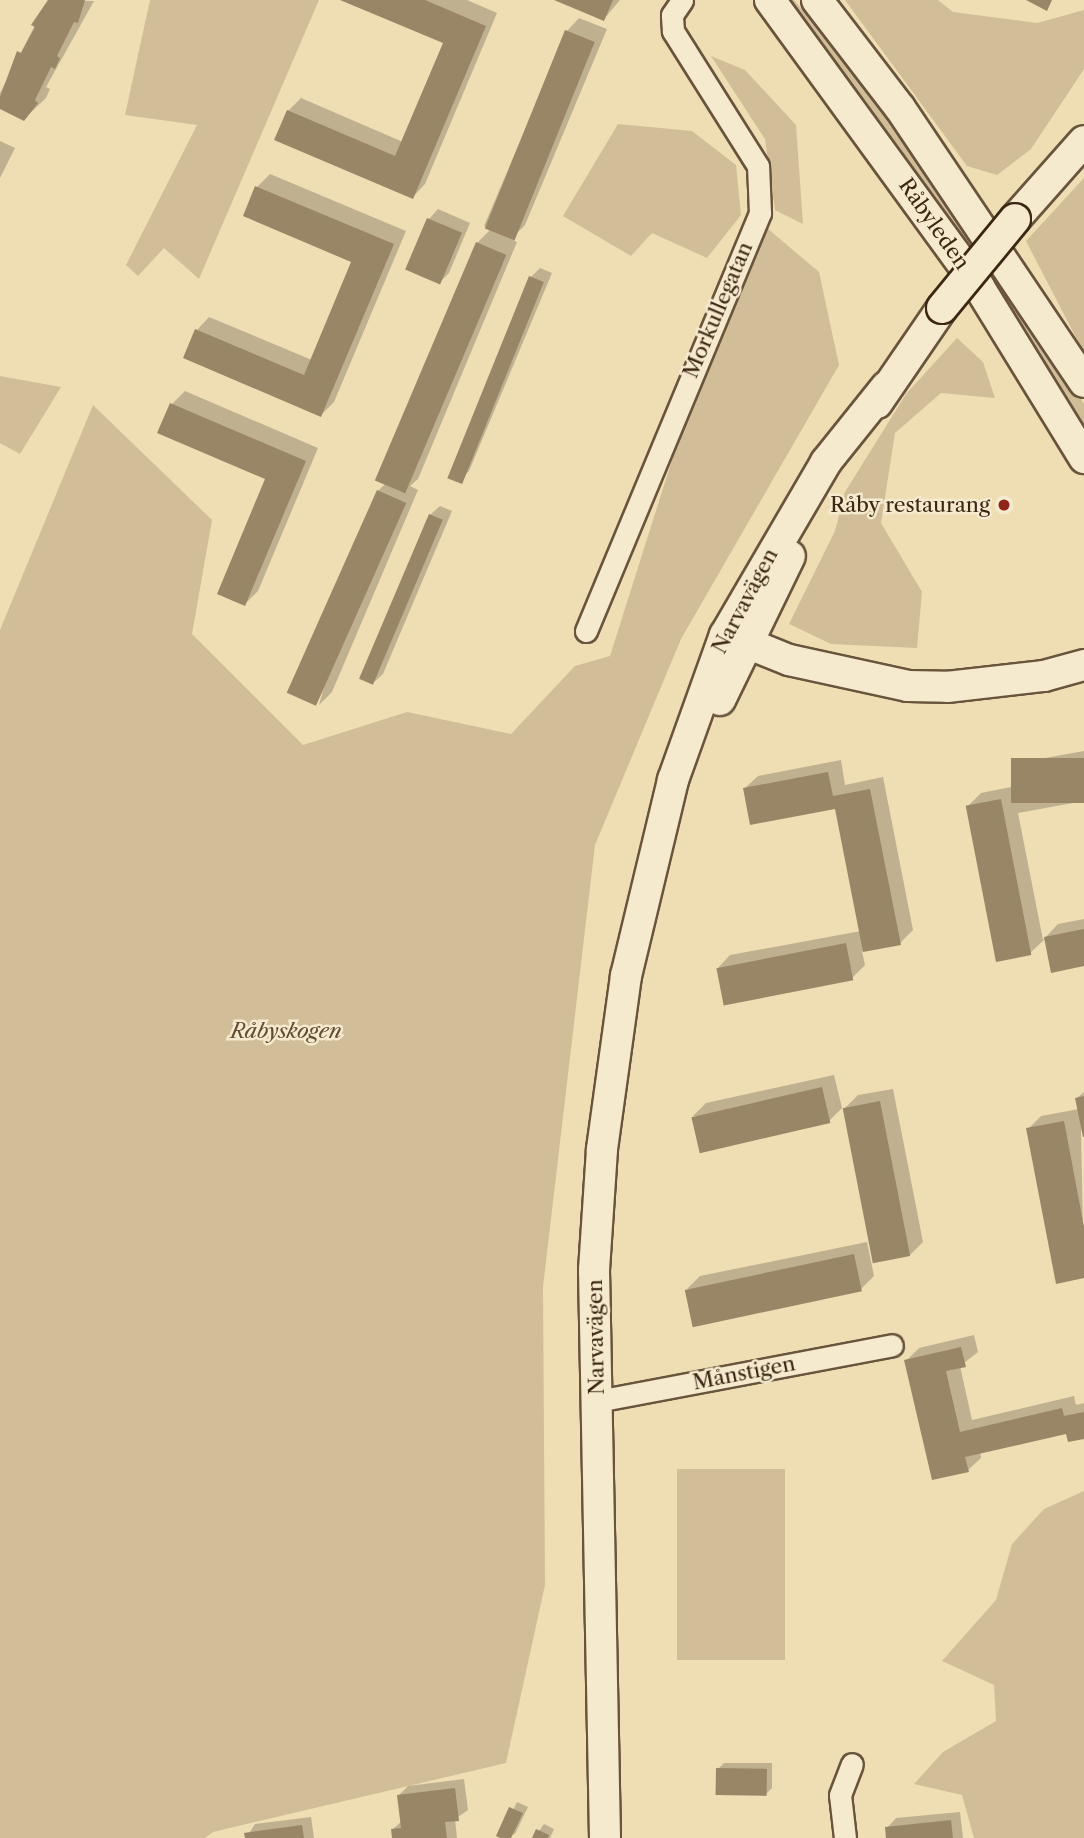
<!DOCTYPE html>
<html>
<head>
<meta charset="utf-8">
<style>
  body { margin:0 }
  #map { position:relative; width:1084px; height:1838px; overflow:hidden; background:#efddb3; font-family:"Libre Caslon Text",serif }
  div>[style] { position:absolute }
  .green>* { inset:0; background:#d1be98; transform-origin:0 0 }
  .shadow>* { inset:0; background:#0003 }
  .building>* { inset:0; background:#998667; transform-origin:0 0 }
  .roads { filter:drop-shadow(2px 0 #69543c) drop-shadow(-2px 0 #69543c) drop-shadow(0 2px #69543c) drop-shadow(0 -2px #69543c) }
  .street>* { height:21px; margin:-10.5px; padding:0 10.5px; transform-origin:10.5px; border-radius:10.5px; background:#f5e9ce }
  .secondary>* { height:30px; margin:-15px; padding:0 15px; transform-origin:15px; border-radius:15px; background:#f5e9ce }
  .bridges { filter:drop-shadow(2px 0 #3c2714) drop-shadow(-2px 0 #3c2714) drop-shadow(0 2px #3c2714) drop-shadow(0 -2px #3c2714) }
  .secondary-bridge>* { height:30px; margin:-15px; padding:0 15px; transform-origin:15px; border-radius:15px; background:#f5e9ce }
  .dots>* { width:19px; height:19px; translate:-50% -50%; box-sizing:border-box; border:4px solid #f5e9ce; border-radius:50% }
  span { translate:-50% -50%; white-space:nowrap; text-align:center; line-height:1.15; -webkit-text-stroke:5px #f5e9ce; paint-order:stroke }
  .street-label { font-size:21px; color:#3c2714 }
  .poi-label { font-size:21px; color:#3c2714 }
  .right { translate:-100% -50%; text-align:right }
  .park-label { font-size:21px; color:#614d35; font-style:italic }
</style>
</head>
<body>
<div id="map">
  <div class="green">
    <div style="clip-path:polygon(150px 0,319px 0,199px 279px,164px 248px,138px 276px,126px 265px,197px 125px,125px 115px)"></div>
    <div style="clip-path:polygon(781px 0,794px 0,877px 99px,997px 265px,1084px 404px,1084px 433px)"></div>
    <div style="clip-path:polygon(845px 0,938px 0,953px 12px,1037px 23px,1084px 10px,1084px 69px,1031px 149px,997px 175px,967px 166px)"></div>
    <div style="clip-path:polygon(711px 56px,745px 70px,796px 125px,803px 224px,775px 210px,765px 139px)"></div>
    <div style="clip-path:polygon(618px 124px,692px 131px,736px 165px,741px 215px,707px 258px,652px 233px,631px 256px,563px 216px)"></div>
    <div style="clip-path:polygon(1084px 178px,1084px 353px,1026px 241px)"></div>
    <div style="clip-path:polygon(767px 228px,819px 272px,839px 365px,681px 639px,595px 845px,543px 1287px,545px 1585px,506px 1763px,213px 1832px,205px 1838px,0 1838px,0 630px,93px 405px,212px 520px,192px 634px,303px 745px,407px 712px,511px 734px,575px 666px,610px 656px,691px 400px)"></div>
    <div style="clip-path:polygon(957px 338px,983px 362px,995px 398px,941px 393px,895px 433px,881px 523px,922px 592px,917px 648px,831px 644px,789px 624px,835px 531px,845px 492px,906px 394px)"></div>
    <div style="clip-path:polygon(0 376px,61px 387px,20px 454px,0 443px)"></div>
    <div style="left:677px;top:1469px;width:108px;height:191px"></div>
    <div style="clip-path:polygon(1084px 1491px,1084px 1838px,974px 1838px,962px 1795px,914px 1784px,943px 1752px,996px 1721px,994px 1685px,942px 1661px,996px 1600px,1012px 1544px,1044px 1509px)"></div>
  </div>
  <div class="shadow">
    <div style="clip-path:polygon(48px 0,94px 1px,46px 87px,50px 89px,46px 98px,24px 119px,0 107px,0 93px)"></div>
    <div style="clip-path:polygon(344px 0,467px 0,497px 13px,425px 184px,413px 197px,288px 111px,301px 98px,403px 142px,445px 42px)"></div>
    <div style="clip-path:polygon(558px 0,620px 0,604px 19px)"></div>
    <div style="clip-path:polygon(579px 18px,607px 29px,525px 225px,511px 239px,517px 242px,418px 479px,410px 486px,418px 490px,332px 692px,319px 705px,378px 491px,386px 483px,477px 243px,491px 229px,484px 226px,567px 31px)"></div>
    <div style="clip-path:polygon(0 141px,15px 148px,0 178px)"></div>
    <div style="clip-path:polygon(270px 174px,406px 231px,334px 402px,321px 415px,197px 330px,209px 317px,312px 360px,354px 261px,245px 215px,257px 187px)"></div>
    <div style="clip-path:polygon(438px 209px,470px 223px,449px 273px,439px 283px,429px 219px)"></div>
    <div style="clip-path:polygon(540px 268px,552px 273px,469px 471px,459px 481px,531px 277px)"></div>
    <div style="clip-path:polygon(185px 391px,318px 448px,258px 591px,245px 604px,268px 478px,172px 404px)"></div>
    <div style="clip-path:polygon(440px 506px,452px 511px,383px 674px,373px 683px,430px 515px)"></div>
    <div style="clip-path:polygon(1084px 751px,1084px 801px,1018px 813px,1043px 940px,1058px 924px,1084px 919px,1084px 965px,1046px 938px,1030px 953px,968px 806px,981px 793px,1016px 786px,1014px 771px,1023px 762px)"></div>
    <div style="clip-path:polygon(841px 760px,845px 785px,883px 777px,913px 930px,900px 943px,862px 951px,865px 965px,852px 978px,718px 968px,730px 955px,861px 931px,836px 807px,745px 788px,758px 776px)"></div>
    <div style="clip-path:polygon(834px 1075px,842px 1108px,829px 1121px,693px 1116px,706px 1103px)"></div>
    <div style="clip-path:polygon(893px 1089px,923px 1242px,910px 1255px,845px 1108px,858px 1095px)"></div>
    <div style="clip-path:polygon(1084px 1092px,1081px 1132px,1084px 1277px,1028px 1129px,1041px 1116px,1079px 1109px,1077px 1098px)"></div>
    <div style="clip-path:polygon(867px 1242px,874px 1276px,861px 1289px,687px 1289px,700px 1276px)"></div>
    <div style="clip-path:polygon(974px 1335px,978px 1352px,960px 1366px,972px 1420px,1074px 1396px,1076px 1405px,1084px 1403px,1084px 1437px,1067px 1432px,980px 1452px,981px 1458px,968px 1470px,906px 1361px,919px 1348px)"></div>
    <div style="clip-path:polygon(724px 1763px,772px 1763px,772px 1788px,766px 1794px,718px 1769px)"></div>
    <div style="clip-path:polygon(464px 1779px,468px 1810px,455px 1819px,457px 1838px,394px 1838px,393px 1829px,402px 1821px,398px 1796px,408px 1786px)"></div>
    <div style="clip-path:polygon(517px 1802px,528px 1807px,515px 1834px,500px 1838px)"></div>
    <div style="clip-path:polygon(960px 1812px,963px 1838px,888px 1838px,887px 1828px,896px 1818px)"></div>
    <div style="clip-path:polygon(311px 1817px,314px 1838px,246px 1838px,255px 1824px)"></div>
    <div style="clip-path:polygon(544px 1824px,554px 1829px,550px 1838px,534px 1838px)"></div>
  </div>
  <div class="building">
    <div style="clip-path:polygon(48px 0,85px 0,78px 23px,74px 22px,57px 56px,60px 58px,55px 69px,51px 67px,35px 100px,38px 103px,24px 121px,0 109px,0 97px,17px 51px,21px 53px,35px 27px,31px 25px)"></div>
    <div style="clip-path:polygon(340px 0,425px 0,486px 26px,413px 199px,274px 140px,287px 110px,395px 156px,443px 43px)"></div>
    <div style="clip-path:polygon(554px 0,613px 0,604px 21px)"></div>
    <div style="clip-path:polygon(1026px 0,1052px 0,1047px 11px)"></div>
    <div style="left:565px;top:30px;width:32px;height:214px;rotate:22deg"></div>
    <div style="clip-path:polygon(255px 186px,394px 244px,321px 417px,183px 358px,195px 329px,304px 375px,351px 262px,243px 216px)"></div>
    <div style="left:427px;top:218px;width:38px;height:56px;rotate:23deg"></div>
    <div style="left:476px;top:242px;width:33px;height:259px;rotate:23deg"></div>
    <div style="left:529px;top:276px;width:16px;height:218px;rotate:22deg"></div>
    <div style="clip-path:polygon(170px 403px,306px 461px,245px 606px,217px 594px,265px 479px,157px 433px)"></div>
    <div style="left:377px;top:490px;width:32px;height:222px;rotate:24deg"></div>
    <div style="left:429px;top:514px;width:15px;height:179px;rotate:23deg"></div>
    <div style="left:1084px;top:758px;width:45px;height:73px;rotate:90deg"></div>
    <div style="clip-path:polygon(828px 772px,833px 796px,870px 789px,901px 945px,863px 952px,835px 809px,750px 825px,743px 788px)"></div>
    <div style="left:1001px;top:799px;width:159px;height:36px;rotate:79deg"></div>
    <div style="clip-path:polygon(1084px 929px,1084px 966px,1051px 973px,1044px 937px)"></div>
    <div style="left:846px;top:943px;width:38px;height:132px;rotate:79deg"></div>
    <div style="left:822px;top:1087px;width:37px;height:134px;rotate:77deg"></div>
    <div style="clip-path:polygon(1084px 1096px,1084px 1137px,1083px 1137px,1075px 1098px)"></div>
    <div style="left:880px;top:1101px;width:158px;height:38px;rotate:79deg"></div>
    <div style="clip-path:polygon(1064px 1121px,1084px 1227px,1084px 1278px,1056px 1284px,1026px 1128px)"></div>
    <div style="left:854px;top:1254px;width:38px;height:173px;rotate:78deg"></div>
    <div style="clip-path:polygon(961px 1347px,966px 1367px,946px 1371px,960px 1432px,1062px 1408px,1064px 1416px,1084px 1412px,1084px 1439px,1068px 1442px,1066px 1434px,965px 1457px,969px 1472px,932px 1480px,904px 1360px)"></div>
    <div style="left:716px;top:1768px;width:51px;height:27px;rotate:1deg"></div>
    <div style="clip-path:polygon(455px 1788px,459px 1821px,445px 1822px,447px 1838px,392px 1838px,391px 1829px,401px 1828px,397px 1795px)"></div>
    <div style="clip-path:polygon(509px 1807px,523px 1813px,511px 1838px,500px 1838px,496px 1836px)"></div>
    <div style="clip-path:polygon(951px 1820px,953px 1838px,886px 1838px,885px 1827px)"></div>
    <div style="clip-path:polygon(302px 1825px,304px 1838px,245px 1838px,244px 1833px)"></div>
    <div style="clip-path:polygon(536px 1829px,549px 1835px,548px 1838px,532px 1838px)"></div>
  </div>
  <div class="roads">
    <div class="street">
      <div style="left:586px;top:631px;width:453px;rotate:-67.4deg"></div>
      <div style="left:760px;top:213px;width:47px;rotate:-92.4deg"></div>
      <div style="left:758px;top:166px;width:160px;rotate:-122.2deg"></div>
      <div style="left:673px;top:31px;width:16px;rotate:-94deg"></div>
      <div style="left:672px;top:15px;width:18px;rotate:-56deg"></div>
      <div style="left:597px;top:1401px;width:300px;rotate:-10.7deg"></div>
      <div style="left:845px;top:1838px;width:43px;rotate:-96.6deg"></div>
      <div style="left:840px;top:1795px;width:33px;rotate:-69deg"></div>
    </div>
    <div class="secondary">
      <div style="left:770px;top:0;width:355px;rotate:53.9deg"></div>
      <div style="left:979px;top:287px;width:201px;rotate:58.4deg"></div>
      <div style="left:817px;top:0;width:136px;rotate:52.5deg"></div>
      <div style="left:900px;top:108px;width:330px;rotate:56.1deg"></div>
      <div style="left:1015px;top:219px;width:104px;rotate:-48.5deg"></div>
      <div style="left:877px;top:403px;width:115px;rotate:-55.6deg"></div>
      <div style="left:727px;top:635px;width:67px;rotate:22deg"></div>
      <div style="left:789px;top:660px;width:122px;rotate:12.3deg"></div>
      <div style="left:908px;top:686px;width:39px;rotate:1deg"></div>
      <div style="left:947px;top:687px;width:98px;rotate:-6.5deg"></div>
      <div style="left:1044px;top:676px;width:41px;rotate:-15.4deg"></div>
      <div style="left:720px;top:700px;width:160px;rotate:-64.1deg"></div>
      <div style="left:605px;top:1838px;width:568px;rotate:-91.11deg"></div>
      <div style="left:594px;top:1270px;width:121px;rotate:-86.2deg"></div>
      <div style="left:602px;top:1149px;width:175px;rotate:-82.1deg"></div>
      <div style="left:626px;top:976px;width:202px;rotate:-76.5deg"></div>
      <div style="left:673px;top:780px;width:154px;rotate:-70.3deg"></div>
      <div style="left:725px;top:635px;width:200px;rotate:-59.7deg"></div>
      <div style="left:826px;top:462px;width:96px;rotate:-51.3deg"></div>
    </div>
  </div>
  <div class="bridges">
    <div class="secondary-bridge">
      <div style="left:942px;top:308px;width:115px;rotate:-50.6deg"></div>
    </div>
  </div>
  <div class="dots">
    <div style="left:1004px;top:505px;background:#8f2418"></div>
  </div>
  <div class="street-label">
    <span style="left:934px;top:224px;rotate:55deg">Råbyleden</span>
    <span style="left:718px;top:310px;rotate:-67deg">Morkullegatan</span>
    <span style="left:745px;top:601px;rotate:-62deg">Narvavägen</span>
    <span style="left:596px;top:1337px;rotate:-91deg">Narvavägen</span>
    <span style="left:744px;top:1373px;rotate:-11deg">Månstigen</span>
  </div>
  <div class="poi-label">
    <span class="right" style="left:990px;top:505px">Råby restaurang</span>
  </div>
  <div class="park-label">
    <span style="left:286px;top:1031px">Råbyskogen</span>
  </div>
</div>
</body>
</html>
